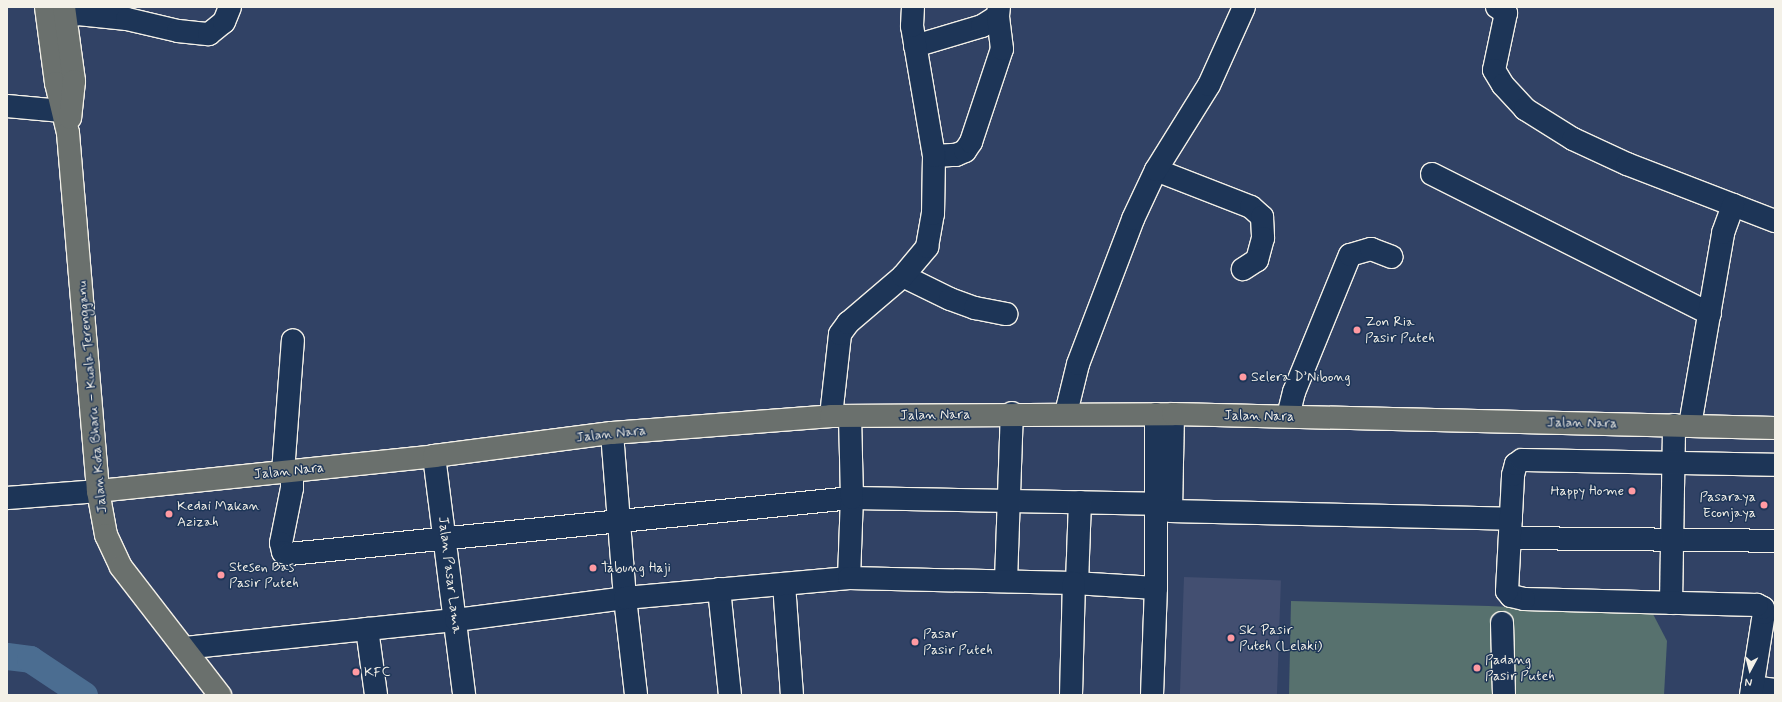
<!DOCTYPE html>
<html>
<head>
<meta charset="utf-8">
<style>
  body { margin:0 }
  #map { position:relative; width:1782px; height:702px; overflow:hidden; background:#314265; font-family:Mynerve,sans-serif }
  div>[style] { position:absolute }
  .built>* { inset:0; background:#434f71; transform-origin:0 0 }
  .green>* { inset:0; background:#57716e }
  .river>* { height:27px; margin:-13.5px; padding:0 13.5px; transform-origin:13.5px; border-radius:13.5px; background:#4b6d91 }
  .roads { filter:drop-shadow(1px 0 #f4f1e8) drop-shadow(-1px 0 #f4f1e8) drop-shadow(0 1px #f4f1e8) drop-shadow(0 -1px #f4f1e8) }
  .minor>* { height:22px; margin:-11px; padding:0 11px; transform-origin:11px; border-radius:11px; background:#1d3557 }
  .major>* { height:22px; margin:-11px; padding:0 11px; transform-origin:11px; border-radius:11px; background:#6a706d }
  .dots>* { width:11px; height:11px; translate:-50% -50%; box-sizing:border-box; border:2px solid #1d3557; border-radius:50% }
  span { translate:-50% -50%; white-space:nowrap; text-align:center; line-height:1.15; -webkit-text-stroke:3px #1d3557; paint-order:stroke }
  .poi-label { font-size:14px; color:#f4f1e8 }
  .left { translate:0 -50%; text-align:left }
  .right { translate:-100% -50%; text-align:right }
  .street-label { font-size:14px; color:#f4f1e8 }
  .frame { position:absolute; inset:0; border:8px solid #f4f1e8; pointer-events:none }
  .north { position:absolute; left:1730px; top:650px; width:40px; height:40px; -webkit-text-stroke:3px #1d3557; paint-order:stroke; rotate:187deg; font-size:11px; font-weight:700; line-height:16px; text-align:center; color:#f4f1e8 }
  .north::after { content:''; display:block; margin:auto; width:14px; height:18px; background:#f4f1e8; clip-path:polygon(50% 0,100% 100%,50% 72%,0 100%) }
</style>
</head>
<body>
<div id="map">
  <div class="built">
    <div style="left:1184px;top:577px;width:97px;height:118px;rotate:2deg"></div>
  </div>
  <div class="green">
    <div style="clip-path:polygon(1291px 601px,1489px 606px,1653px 614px,1667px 641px,1664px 695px,1289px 695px)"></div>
  </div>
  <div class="river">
    <div style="left:7px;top:656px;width:23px;rotate:7deg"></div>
    <div style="left:30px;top:659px;width:65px;rotate:33.7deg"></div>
  </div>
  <div class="roads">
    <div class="minor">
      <div style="left:1497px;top:7px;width:11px;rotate:34deg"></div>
      <div style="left:1506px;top:13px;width:58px;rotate:101.9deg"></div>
      <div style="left:1494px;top:70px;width:17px;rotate:59deg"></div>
      <div style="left:1503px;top:85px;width:33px;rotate:47deg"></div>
      <div style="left:1525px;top:109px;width:57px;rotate:32deg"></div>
      <div style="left:1573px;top:139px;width:60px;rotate:24.8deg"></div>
      <div style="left:1627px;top:164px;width:159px;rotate:21.1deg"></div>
      <div style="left:70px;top:16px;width:8px;rotate:-14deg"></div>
      <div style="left:78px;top:14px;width:49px;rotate:5.8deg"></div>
      <div style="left:127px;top:19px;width:52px;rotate:13.2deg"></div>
      <div style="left:178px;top:31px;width:31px;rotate:6deg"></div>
      <div style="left:209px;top:34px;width:19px;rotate:-39deg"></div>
      <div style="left:224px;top:22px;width:16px;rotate:-68deg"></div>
      <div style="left:915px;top:46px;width:70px;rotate:-16.6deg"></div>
      <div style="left:982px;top:26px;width:19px;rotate:-32deg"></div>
      <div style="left:998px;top:16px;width:9px;rotate:-84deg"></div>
      <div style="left:7px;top:106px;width:55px;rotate:5.2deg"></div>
      <div style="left:934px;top:156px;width:22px;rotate:-3deg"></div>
      <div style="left:956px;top:155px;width:10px;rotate:-24deg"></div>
      <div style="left:965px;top:151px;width:11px;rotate:-56deg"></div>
      <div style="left:971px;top:142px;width:98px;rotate:-71.6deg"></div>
      <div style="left:1002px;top:49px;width:33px;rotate:-97deg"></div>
      <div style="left:1156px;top:170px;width:102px;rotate:21.3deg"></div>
      <div style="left:1251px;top:207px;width:15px;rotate:42deg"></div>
      <div style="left:1262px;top:217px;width:21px;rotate:87deg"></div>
      <div style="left:1263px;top:238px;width:23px;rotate:105deg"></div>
      <div style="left:1257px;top:260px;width:17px;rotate:147deg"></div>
      <div style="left:1432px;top:174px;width:311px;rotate:26.7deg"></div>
      <div style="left:903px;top:276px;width:52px;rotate:26.1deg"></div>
      <div style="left:950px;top:299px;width:27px;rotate:20deg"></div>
      <div style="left:975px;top:308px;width:32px;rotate:11deg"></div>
      <div style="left:1066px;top:413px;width:50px;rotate:-76.2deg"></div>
      <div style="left:1078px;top:364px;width:155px;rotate:-69.2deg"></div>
      <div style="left:1133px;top:219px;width:54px;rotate:-64.9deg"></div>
      <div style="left:1156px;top:170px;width:100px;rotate:-58.1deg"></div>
      <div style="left:1209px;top:85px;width:85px;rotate:-65.8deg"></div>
      <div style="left:831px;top:416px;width:82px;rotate:-83.7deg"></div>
      <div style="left:840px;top:334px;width:14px;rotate:-54deg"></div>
      <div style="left:848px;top:323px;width:72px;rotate:-40.5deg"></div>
      <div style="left:903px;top:276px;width:38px;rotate:-50deg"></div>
      <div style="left:927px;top:247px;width:34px;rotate:-80deg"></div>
      <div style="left:933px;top:214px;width:58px;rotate:-89deg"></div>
      <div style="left:934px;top:156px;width:132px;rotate:-99.6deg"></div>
      <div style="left:912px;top:26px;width:19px;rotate:-87deg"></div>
      <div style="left:1288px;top:416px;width:25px;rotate:-76deg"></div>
      <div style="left:1294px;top:392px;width:148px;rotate:-67.8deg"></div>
      <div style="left:1350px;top:255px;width:22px;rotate:-16deg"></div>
      <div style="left:1371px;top:249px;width:22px;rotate:21deg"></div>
      <div style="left:1690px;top:425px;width:195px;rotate:-80.2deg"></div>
      <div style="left:1723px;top:233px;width:30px;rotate:-70deg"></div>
      <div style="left:612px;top:433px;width:166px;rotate:85.5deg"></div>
      <div style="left:625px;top:598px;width:98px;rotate:83.5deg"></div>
      <div style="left:434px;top:456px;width:241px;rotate:82.8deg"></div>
      <div style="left:292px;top:471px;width:17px;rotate:90deg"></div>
      <div style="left:292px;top:488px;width:56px;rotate:101.3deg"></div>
      <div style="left:281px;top:543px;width:9px;rotate:77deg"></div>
      <div style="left:283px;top:552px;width:6px;rotate:18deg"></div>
      <div style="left:289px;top:554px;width:566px;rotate:-5.68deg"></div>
      <div style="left:852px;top:498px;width:304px;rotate:1.1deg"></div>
      <div style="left:283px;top:472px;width:132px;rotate:-85.7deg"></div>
      <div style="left:7px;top:498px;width:91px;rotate:-4.4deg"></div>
      <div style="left:1171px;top:510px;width:96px;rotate:-88.8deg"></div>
      <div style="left:1170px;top:511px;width:341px;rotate:1.3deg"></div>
      <div style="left:1510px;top:538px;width:265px;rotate:0.6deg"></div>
      <div style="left:849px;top:578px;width:80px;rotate:-87.9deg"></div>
      <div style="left:852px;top:498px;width:82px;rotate:-91.4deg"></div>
      <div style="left:1006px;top:581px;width:168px;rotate:-88deg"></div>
      <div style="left:1077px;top:583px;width:81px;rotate:-87.9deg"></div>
      <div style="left:784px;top:584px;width:111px;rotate:85.9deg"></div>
      <div style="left:719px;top:589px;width:107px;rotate:84.1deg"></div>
      <div style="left:1671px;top:603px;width:178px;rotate:-89deg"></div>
      <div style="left:1502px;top:623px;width:72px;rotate:88.4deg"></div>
      <div style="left:367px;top:629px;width:67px;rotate:82.2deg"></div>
      <div style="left:184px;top:648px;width:273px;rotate:-5.9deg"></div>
      <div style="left:456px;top:620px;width:170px;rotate:-7.4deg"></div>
      <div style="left:625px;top:598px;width:225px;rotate:-5.1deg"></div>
      <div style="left:849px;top:578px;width:225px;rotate:1.3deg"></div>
      <div style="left:1074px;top:583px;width:82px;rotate:3.5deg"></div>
      <div style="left:1752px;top:687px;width:23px;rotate:7deg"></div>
      <div style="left:1071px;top:695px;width:112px;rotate:-88.5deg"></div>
      <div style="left:1152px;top:695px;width:107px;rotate:-87.9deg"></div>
      <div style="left:1156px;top:588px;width:174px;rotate:-90deg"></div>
      <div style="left:1751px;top:695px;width:83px;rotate:-81deg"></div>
      <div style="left:1764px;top:613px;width:5px;rotate:-101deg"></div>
      <div style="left:1763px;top:608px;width:7px;rotate:-153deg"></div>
      <div style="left:1757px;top:605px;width:233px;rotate:-178.5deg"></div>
      <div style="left:1524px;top:599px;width:13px;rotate:-167deg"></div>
      <div style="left:1511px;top:596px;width:6px;rotate:-129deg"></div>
      <div style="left:1507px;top:591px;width:116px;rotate:-87deg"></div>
      <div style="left:1513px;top:475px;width:11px;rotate:-75deg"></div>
      <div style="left:1516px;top:464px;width:7px;rotate:-34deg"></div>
      <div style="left:1522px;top:460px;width:253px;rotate:1.1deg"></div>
    </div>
    <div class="major">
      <div style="left:46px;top:7px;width:77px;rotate:82.5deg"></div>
      <div style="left:56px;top:83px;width:51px;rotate:76.5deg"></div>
      <div style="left:68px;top:133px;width:359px;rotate:85.2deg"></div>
      <div style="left:98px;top:491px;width:45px;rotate:79.7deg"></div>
      <div style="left:106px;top:535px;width:35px;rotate:65deg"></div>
      <div style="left:121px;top:567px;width:162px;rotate:52.3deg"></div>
      <div style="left:64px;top:7px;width:75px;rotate:82.3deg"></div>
      <div style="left:74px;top:81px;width:37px;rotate:96deg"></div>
      <div style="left:98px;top:491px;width:338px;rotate:-5.9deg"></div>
      <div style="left:434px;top:456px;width:179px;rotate:-7.4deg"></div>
      <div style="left:612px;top:433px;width:220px;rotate:-4.4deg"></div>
      <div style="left:831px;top:416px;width:342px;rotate:-0.3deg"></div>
      <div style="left:1173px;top:414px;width:602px;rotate:1.33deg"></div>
    </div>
  </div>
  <div class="dots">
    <div style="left:1357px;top:330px;background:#ff9aa2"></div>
    <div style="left:1243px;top:377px;background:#ff9aa2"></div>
    <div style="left:1632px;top:491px;background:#ff9aa2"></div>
    <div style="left:1764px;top:505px;background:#ff9aa2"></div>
    <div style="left:169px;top:514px;background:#ff9aa2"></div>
    <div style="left:593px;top:568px;background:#ff9aa2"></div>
    <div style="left:221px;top:575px;background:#ff9aa2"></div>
    <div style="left:1231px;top:638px;background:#ff9aa2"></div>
    <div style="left:915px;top:642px;background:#ff9aa2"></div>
    <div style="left:1477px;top:668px;background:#ff9aa2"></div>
    <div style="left:356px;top:672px;background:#ff9aa2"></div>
  </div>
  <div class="poi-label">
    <span class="left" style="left:1365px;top:330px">Zon Ria<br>Pasir Puteh</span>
    <span class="left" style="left:1251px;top:377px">Selera D’Nibong</span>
    <span class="right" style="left:1624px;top:491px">Happy Home</span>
    <span class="right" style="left:1756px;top:505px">Pasaraya<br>Econjaya</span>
    <span class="left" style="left:177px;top:514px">Kedai Makan<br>Azizah</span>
    <span class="left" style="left:229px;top:575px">Stesen Bas<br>Pasir Puteh</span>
    <span class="left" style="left:601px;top:568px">Tabung Haji</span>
    <span class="left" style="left:1239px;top:638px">SK Pasir<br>Puteh (Lelaki)</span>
    <span class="left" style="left:923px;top:642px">Pasar<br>Pasir Puteh</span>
    <span class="left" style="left:1485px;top:668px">Padang<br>Pasir Puteh</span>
    <span class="left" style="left:364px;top:672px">KFC</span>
  </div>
  <div class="street-label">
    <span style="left:92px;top:397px;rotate:-95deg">Jalan Kota Bharu – Kuala Terengganu</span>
    <span style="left:935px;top:415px;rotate:-1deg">Jalan Nara</span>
    <span style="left:1259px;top:416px;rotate:1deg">Jalan Nara</span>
    <span style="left:1582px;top:423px;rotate:1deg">Jalan Nara</span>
    <span style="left:611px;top:434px;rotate:-6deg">Jalan Nara</span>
    <span style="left:289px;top:471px;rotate:-6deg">Jalan Nara</span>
    <span style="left:450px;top:575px;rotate:83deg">Jalan Pasar Lama</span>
  </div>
  <div class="frame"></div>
  <div class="north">N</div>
</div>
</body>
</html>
